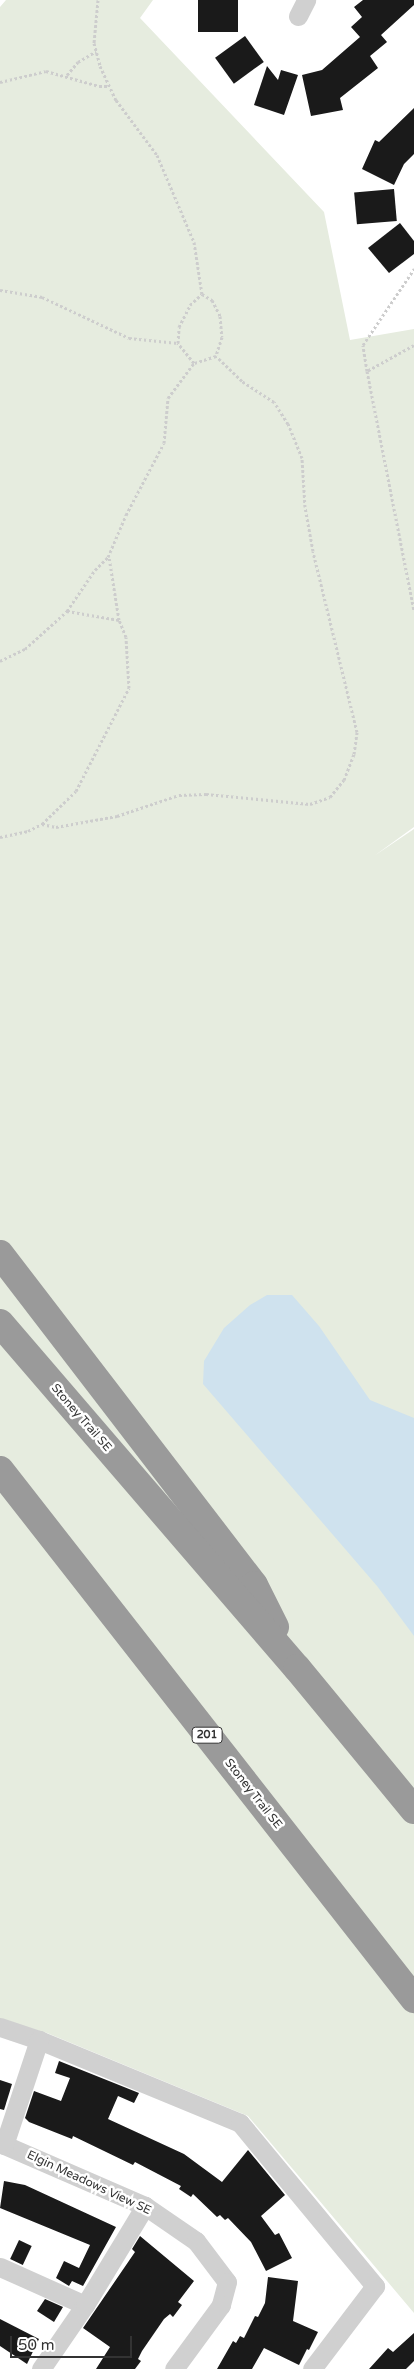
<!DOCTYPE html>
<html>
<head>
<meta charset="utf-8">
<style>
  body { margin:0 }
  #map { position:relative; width:414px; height:2369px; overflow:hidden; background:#fff; font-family:"Varela Round",sans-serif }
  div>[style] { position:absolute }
  .green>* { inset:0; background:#e6ecdf }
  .water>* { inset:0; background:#cfe2ee }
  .building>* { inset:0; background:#1a1a1a; transform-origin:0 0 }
  .path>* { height:3px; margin-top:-1.5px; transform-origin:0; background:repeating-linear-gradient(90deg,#cdcdcd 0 2.5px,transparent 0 5px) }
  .minor>* { height:19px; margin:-9.5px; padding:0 9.5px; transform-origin:9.5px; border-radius:9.5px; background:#d0d0d0 }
  .highway>* { height:28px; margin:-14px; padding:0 14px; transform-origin:14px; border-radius:14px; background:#9a9a9a }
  span { translate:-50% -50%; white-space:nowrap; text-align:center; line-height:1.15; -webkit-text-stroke:5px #fff; paint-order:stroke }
  .shield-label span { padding:1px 4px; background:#fff; border:1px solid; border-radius:4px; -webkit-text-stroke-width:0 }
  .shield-label { font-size:11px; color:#333; font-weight:700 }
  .street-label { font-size:12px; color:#333 }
  .scale { position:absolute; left:10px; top:2336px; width:122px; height:22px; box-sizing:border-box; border:2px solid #333; border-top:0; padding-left:6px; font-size:15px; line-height:18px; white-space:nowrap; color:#333; -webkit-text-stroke:4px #fff; paint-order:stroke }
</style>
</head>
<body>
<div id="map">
  <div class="green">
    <div style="clip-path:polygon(6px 0,153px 0,140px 18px,324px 212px,350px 340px,414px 329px,414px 827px,374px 856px,414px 829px,414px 2313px,248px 2116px,47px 2033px,0 2020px,0 7px)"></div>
  </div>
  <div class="water">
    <div style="clip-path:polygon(267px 1295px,292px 1295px,319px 1326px,370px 1400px,414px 1418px,414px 1636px,377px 1586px,203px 1384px,204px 1361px,224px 1328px,250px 1305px)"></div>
  </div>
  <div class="building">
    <div style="left:198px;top:0;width:40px;height:32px"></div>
    <div style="clip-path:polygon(363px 0,414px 0,414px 5px,381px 35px,387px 42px,370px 56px,378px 68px,340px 98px,343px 110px,311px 116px,302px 75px,322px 70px,360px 37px,351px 27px,362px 17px,354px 7px)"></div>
    <div style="left:245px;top:36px;width:32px;height:37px;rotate:54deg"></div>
    <div style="clip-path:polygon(267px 66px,278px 80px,281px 70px,298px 75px,284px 115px,254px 105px)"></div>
    <div style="clip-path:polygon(414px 108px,414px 154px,404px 164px,394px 185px,362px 169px,375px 140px,379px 142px)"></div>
    <div style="left:394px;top:189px;width:32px;height:40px;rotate:85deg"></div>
    <div style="clip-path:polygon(400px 223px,414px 241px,414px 254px,389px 273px,368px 248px)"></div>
    <div style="clip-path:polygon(59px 2061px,139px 2093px,134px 2103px,118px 2096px,108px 2119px,184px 2154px,222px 2182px,248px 2150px,285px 2195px,261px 2216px,275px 2235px,279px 2233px,292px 2258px,266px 2271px,251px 2242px,228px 2218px,225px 2220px,220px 2215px,217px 2217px,193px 2194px,191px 2197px,179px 2189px,181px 2186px,135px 2162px,133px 2165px,73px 2136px,72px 2139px,29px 2122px,25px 2118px,34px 2091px,61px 2101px,70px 2078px,55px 2073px)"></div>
    <div style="clip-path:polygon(0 2080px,12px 2084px,4px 2110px,0 2109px)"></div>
    <div style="clip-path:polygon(4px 2181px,25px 2185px,116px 2227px,83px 2286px,72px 2281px,69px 2286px,56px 2278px,64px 2261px,79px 2268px,90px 2245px,0 2208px)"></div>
    <div style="clip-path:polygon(140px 2236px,194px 2281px,178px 2302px,182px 2305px,173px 2317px,170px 2314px,164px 2319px,142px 2351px,138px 2359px,141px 2361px,135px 2369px,96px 2369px,110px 2347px,83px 2328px,135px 2252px,132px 2249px)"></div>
    <div style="left:19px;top:2240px;width:14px;height:21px;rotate:25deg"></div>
    <div style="clip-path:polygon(268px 2277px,298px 2281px,293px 2321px,318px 2332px,309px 2350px,307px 2349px,299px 2365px,264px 2348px,252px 2369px,217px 2369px,233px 2341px,236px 2343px,240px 2336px,244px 2338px,255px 2316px,258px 2317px,265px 2303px)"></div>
    <div style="clip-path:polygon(45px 2299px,63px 2307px,54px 2322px,37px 2311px)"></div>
    <div style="clip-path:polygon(0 2319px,39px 2339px,27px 2364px,0 2346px)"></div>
    <div style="clip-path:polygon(414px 2333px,414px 2361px,406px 2369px,369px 2369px,388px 2348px,393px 2352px)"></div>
  </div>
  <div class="path">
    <div style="left:98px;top:0;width:43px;rotate:95.3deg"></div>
    <div style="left:94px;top:43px;width:24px;rotate:75deg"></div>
    <div style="left:100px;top:66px;width:38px;rotate:65deg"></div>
    <div style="left:116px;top:100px;width:69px;rotate:53.3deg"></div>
    <div style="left:157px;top:155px;width:95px;rotate:67deg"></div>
    <div style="left:194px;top:242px;width:53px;rotate:81.3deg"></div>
    <div style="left:67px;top:75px;width:17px;rotate:-50deg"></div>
    <div style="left:78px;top:62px;width:21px;rotate:-31deg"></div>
    <div style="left:0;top:82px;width:47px;rotate:-13.4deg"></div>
    <div style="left:46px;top:71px;width:55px;rotate:15.8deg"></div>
    <div style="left:99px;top:86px;width:9px"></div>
    <div style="left:0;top:290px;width:43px;rotate:9.5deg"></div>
    <div style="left:42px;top:297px;width:96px;rotate:25.2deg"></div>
    <div style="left:129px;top:338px;width:49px;rotate:5.8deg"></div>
    <div style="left:202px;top:294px;width:12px;rotate:31deg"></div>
    <div style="left:212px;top:300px;width:18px;rotate:63deg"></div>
    <div style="left:220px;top:316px;width:21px;rotate:85deg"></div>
    <div style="left:222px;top:337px;width:20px;rotate:108deg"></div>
    <div style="left:216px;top:356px;width:23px;rotate:162deg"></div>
    <div style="left:194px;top:363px;width:26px;rotate:-129deg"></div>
    <div style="left:178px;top:343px;width:16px;rotate:-86deg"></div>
    <div style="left:179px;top:327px;width:25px;rotate:-63deg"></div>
    <div style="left:190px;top:305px;width:16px;rotate:-43deg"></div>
    <div style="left:414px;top:345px;width:54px;rotate:151deg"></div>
    <div style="left:367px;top:371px;width:244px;rotate:78.9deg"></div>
    <div style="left:367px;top:371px;width:26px;rotate:-99deg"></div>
    <div style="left:363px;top:345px;width:92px;rotate:-56.1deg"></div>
    <div style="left:67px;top:611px;width:53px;rotate:9.8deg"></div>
    <div style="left:0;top:661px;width:28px;rotate:-26deg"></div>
    <div style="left:25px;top:649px;width:57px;rotate:-42.1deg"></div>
    <div style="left:67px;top:611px;width:50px;rotate:-55.7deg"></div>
    <div style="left:95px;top:570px;width:18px;rotate:-45deg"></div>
    <div style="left:108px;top:557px;width:46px;rotate:-66.8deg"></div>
    <div style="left:126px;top:515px;width:81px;rotate:-62.2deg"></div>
    <div style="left:164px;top:443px;width:45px;rotate:-84.9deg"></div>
    <div style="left:168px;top:398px;width:44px;rotate:-53.4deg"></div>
    <div style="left:42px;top:824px;width:47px;rotate:-44.1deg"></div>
    <div style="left:76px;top:791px;width:116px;rotate:-62.8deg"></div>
    <div style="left:129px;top:688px;width:51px;rotate:-93.4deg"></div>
    <div style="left:126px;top:637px;width:18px;rotate:-112deg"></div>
    <div style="left:119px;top:620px;width:64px;rotate:-99deg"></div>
    <div style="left:0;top:837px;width:29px;rotate:-12deg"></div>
    <div style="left:28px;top:831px;width:16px;rotate:-27deg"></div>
    <div style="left:42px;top:824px;width:14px;rotate:12deg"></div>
    <div style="left:56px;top:827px;width:62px;rotate:-10.2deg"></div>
    <div style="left:117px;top:816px;width:65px;rotate:-18.7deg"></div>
    <div style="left:179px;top:795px;width:27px;rotate:-2deg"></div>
    <div style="left:206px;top:794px;width:104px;rotate:5.5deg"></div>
    <div style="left:310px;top:804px;width:21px;rotate:-19deg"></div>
    <div style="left:330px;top:797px;width:22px;rotate:-51deg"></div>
    <div style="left:344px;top:780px;width:28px;rotate:-69deg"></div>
    <div style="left:354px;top:754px;width:22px;rotate:-82deg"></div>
    <div style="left:357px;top:732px;width:186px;rotate:-103.7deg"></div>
    <div style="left:313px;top:551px;width:45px;rotate:-100.3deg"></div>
    <div style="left:305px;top:507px;width:49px;rotate:-93.5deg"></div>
    <div style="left:302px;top:458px;width:37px;rotate:-112deg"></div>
    <div style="left:288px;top:424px;width:26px;rotate:-122deg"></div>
    <div style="left:274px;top:402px;width:38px;rotate:-147deg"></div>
    <div style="left:242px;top:381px;width:36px;rotate:-136deg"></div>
  </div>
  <div class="minor">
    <div style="left:298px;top:16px;width:18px;rotate:-63deg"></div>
    <div style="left:0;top:2027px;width:41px;rotate:18.4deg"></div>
    <div style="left:39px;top:2040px;width:217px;rotate:22.4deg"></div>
    <div style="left:240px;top:2123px;width:212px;rotate:50.4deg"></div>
    <div style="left:375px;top:2286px;width:104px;rotate:127.2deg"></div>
    <div style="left:0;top:2143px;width:158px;rotate:23.5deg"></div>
    <div style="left:145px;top:2206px;width:62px;rotate:34.5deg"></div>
    <div style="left:196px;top:2241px;width:51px;rotate:52.9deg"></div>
    <div style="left:227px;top:2282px;width:24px;rotate:105deg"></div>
    <div style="left:221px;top:2305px;width:79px;rotate:126.3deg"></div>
    <div style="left:4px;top:2145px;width:111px;rotate:-71.6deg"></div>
    <div style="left:0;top:2267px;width:93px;rotate:24.1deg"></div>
    <div style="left:41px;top:2369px;width:78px;rotate:-55.5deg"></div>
    <div style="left:85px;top:2305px;width:116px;rotate:-58.8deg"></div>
  </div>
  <div class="highway">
    <div style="left:0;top:1254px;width:417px;rotate:52.5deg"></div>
    <div style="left:254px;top:1585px;width:47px;rotate:63.4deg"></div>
    <div style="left:0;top:1323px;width:455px;rotate:49.3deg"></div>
    <div style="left:297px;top:1668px;width:184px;rotate:50.5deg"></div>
    <div style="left:0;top:1470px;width:672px;rotate:51.95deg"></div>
  </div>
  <div class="shield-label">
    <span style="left:207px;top:1735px">201</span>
  </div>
  <div class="street-label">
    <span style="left:81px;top:1418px;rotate:49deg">Stoney Trail SE</span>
    <span style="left:253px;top:1794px;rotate:52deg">Stoney Trail SE</span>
    <span style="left:89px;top:2183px;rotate:25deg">Elgin Meadows View SE</span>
  </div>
  <div class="scale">50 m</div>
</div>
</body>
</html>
